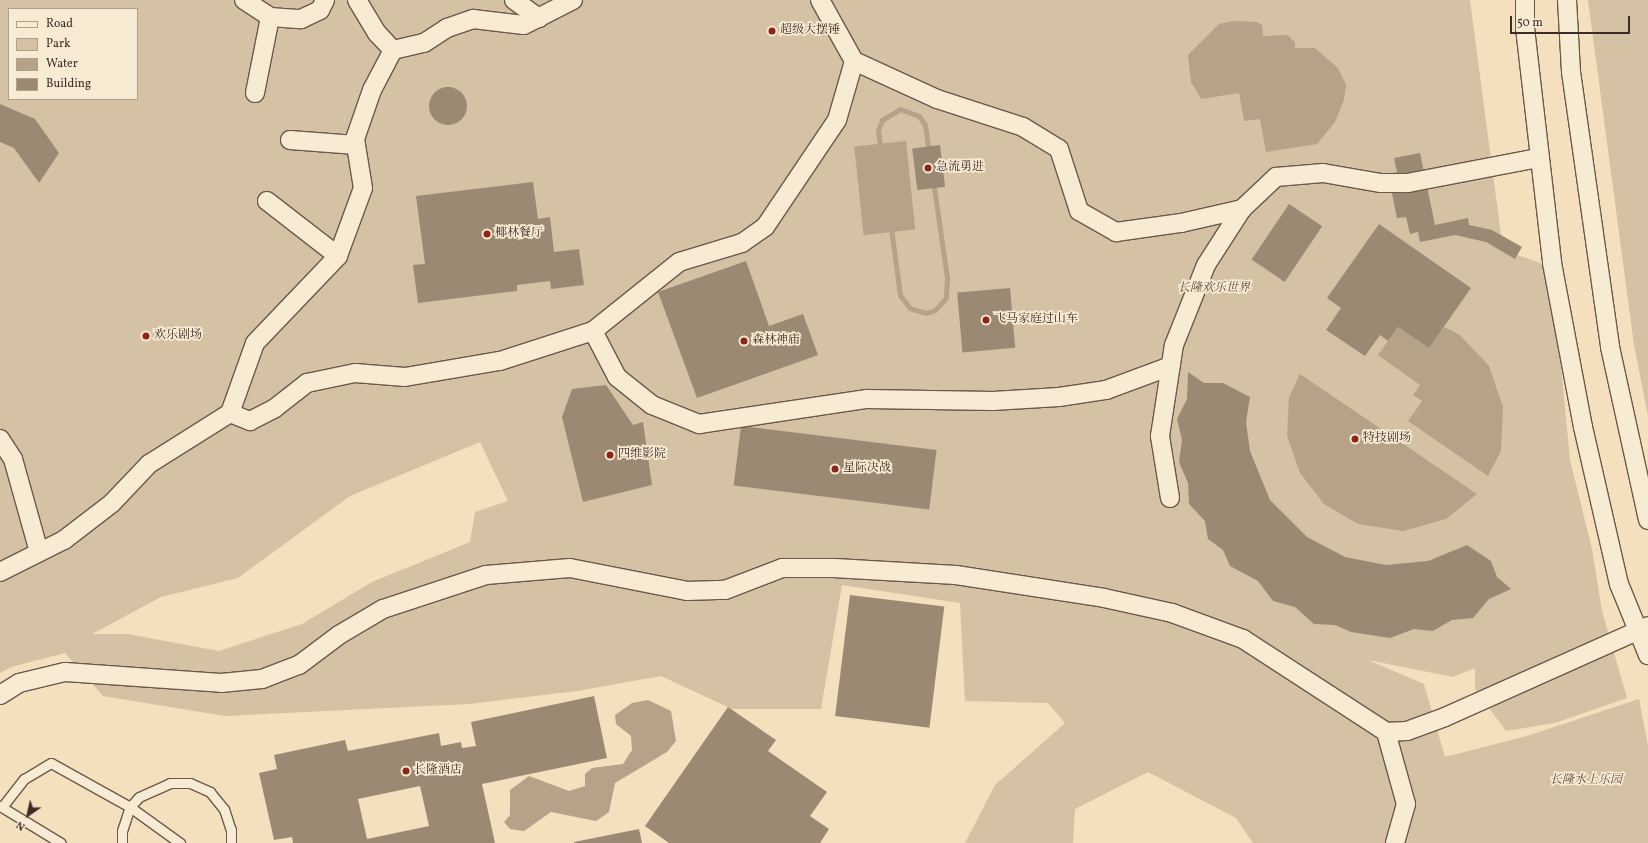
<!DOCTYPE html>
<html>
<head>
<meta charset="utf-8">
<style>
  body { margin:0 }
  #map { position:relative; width:1648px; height:843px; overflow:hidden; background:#f4e0bd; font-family:Vollkorn,"Noto Serif SC",serif }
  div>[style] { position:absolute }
  .green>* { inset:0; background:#d5c1a3 }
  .water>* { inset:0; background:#b6a289; transform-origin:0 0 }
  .stream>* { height:5px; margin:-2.5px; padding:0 2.5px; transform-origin:2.5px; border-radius:2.5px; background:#b6a289 }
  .building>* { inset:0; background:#9c8974; transform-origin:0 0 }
  .round { border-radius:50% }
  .roads { filter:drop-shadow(1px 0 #6b584b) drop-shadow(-1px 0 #6b584b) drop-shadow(0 1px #6b584b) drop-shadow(0 -1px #6b584b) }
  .lane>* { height:9px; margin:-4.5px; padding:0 4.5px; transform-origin:4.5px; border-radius:4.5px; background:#f8ebd4 }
  .street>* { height:18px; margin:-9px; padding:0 9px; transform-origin:9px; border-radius:9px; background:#f8ebd4 }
  .dots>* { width:11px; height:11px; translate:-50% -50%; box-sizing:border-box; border:2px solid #f8ebd4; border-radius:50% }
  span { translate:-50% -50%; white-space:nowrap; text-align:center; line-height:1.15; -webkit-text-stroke:3.5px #f8ebd4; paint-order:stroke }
  .poi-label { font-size:12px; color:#3d2b25 }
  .left { translate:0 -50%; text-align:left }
  .park-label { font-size:12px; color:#5b493e; font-style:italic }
  .legend { position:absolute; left:8px; top:8px; width:130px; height:92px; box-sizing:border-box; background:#f8ebd4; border:1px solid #ad9e8e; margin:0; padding:5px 7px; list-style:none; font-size:12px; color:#3d2b25 }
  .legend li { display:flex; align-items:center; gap:8px; height:20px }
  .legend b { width:20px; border:1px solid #ad9e8e }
  .north { position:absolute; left:8px; top:795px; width:40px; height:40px; -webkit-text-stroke:3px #f8ebd4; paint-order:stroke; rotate:214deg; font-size:11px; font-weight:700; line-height:16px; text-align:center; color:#3d2b25 }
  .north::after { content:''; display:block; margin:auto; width:14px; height:18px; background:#3d2b25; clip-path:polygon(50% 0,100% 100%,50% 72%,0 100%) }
  .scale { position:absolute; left:1510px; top:16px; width:120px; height:18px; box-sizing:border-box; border:2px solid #3d2b25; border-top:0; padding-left:5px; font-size:12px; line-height:14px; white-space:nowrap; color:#3d2b25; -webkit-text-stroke:3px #f8ebd4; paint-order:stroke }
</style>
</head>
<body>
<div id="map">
  <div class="green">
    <div style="clip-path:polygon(evenodd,0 0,1470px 0,1503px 250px,1543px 264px,1561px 366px,1570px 460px,1592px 549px,1602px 611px,1627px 698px,1555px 723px,1506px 731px,1475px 689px,1475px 668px,1453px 677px,1368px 660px,1424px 684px,1445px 757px,1527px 736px,1639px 699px,1648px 746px,1648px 843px,1253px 843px,1236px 818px,1148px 772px,1075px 809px,1073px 843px,965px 843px,995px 785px,1065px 723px,1048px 703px,965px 701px,960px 603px,842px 585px,821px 709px,732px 709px,661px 676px,577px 691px,469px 704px,225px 716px,103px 696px,65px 653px,11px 667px,0 673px,0 0,9px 9px,137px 9px,137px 99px,9px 99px,9px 9px,0 0,480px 442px,508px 501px,475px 512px,470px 542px,372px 582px,302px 624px,219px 651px,128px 634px,92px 634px,161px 597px,238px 578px,350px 496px,480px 442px)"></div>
    <div style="clip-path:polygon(1588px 0,1648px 0,1648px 416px,1634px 345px)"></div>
  </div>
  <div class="water">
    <div style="clip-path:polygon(1233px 21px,1257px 22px,1262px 25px,1263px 36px,1287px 35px,1295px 42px,1295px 48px,1315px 48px,1338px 68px,1346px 85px,1344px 100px,1335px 122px,1317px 144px,1266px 152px,1260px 119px,1244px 121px,1239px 93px,1201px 99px,1191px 82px,1188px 55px,1219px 24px)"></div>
    <div style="left:906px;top:141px;width:89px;height:52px;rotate:84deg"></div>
    <div style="clip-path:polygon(1398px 327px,1429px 348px,1444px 327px,1460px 335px,1489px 366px,1503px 407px,1501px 451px,1488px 476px,1408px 421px,1422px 401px,1413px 395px,1420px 385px,1378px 355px)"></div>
    <div style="clip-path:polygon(1300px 374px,1477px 494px,1446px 519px,1403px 531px,1358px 524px,1324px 504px,1300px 473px,1287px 436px,1289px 397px)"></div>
    <div style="clip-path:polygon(648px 700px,671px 711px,676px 741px,667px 752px,615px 783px,609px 812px,596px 821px,551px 812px,524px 831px,510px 829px,504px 822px,510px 815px,510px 790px,529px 776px,569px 791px,585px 786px,585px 774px,592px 768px,623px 764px,632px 750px,631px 736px,616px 724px,615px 715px,632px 703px)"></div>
  </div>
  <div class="stream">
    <div style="left:900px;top:109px;width:20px;rotate:20deg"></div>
    <div style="left:919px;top:116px;width:11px;rotate:56deg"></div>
    <div style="left:925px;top:125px;width:154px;rotate:81.8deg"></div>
    <div style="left:947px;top:277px;width:21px;rotate:93deg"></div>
    <div style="left:946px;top:298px;width:16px;rotate:133deg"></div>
    <div style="left:935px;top:310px;width:9px;rotate:162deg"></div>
    <div style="left:926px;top:313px;width:17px;rotate:-163deg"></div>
    <div style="left:910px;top:308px;width:16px;rotate:-128deg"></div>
    <div style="left:900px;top:295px;width:166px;rotate:-97.6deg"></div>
    <div style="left:878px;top:130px;width:11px;rotate:-68deg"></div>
    <div style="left:882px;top:120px;width:21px;rotate:-31deg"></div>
  </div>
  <div class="building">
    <div class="round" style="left:429px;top:87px;width:38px;height:38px"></div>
    <div style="clip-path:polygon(0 104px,35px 119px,59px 153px,39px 183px,14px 148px,0 142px)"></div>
    <div style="left:940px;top:145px;width:42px;height:28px;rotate:83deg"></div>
    <div style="clip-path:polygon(1420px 153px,1435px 225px,1468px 218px,1469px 225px,1492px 230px,1522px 247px,1515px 259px,1486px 242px,1455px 235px,1420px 242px,1418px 232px,1410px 234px,1406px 217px,1397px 218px,1388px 174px,1397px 172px,1394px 158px)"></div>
    <div style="clip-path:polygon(533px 182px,538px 219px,550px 217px,554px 252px,579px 249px,584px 285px,551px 289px,550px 281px,517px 285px,517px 291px,418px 303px,413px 265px,425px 264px,416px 196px)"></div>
    <div style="left:1289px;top:204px;width:40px;height:67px;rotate:34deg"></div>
    <div style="clip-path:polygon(1379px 224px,1471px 288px,1429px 348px,1398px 327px,1388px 341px,1380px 335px,1365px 356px,1326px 330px,1341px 308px,1327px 298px)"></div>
    <div style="clip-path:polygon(746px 261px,769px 326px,803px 314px,818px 355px,697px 398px,658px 292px)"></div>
    <div style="left:1010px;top:288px;width:60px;height:53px;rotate:85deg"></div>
    <div style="clip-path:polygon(1188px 372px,1204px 383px,1223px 383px,1250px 397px,1246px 422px,1250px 451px,1270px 500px,1307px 537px,1345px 557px,1386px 565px,1428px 561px,1467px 545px,1491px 561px,1497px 577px,1511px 589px,1489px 599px,1473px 618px,1452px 620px,1433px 631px,1414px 629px,1390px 638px,1351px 632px,1335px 625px,1314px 624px,1295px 607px,1273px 601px,1258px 581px,1230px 566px,1223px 550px,1208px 539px,1205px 521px,1189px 504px,1188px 483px,1179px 462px,1182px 440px,1177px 419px,1187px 399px)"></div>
    <div style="clip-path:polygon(606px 385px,633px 425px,643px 422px,652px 485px,583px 502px,562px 417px,572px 389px)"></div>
    <div style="left:741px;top:426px;width:197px;height:60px;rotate:7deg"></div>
    <div style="left:850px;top:595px;width:95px;height:122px;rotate:7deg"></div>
    <div style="clip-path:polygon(evenodd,594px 696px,607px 758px,482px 784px,495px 843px,293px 843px,292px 837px,274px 840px,259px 773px,277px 769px,274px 755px,345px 740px,348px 751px,439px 733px,441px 746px,461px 742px,462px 748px,476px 746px,471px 722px,594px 696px,420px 786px,429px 826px,367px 839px,358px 799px,420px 786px)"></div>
    <div style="clip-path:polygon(728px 707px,776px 740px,768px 751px,827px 792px,810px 816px,829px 829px,820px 843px,669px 843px,645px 826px)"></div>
    <div style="clip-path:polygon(639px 829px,642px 843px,574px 843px,574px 842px)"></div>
  </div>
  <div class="roads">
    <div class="lane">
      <div style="left:0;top:806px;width:71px;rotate:31.2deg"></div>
      <div style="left:2px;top:807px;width:36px;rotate:-52deg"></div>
      <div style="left:24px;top:779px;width:31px;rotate:-31deg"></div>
      <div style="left:51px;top:763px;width:90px;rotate:29.1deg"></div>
      <div style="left:130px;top:807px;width:62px;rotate:35.8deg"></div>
      <div style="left:122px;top:843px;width:12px;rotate:-90deg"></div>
      <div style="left:122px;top:831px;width:25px;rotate:-72deg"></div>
      <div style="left:130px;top:807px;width:13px;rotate:-48deg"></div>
      <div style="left:139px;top:797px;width:34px;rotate:-24deg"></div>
      <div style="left:170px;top:783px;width:20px"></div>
      <div style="left:190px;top:783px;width:22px;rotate:24deg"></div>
      <div style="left:210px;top:792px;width:22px;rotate:51deg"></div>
      <div style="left:224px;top:809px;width:22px;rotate:72deg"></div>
      <div style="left:231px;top:830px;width:13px;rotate:90deg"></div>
    </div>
    <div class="street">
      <div style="left:244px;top:0;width:31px;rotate:33deg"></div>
      <div style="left:270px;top:17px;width:31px;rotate:4deg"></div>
      <div style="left:301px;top:19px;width:21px;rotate:-25deg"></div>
      <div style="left:320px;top:10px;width:11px;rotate:-63deg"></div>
      <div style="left:357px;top:0;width:39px;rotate:59deg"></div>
      <div style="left:377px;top:33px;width:23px;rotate:47deg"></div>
      <div style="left:514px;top:0;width:31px;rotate:36deg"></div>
      <div style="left:820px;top:0;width:70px;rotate:60.9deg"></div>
      <div style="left:854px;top:61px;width:91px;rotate:24.6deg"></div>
      <div style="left:937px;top:99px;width:90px;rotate:18deg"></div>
      <div style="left:1023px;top:127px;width:42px;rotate:31.4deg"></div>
      <div style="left:1059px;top:149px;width:65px;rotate:72.1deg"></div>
      <div style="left:1079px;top:211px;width:43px;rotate:29.6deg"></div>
      <div style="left:1116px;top:232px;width:66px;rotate:-7.9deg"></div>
      <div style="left:1181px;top:223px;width:63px;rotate:-12.9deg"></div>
      <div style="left:1525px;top:0;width:28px;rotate:90deg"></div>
      <div style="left:1525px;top:28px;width:237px;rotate:83.4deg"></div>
      <div style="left:1552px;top:263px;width:167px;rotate:79.3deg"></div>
      <div style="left:1583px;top:427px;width:161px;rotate:77.1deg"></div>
      <div style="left:1619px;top:584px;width:77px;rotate:67.8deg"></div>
      <div style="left:1567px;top:0;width:72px;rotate:86.8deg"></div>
      <div style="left:1571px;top:72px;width:278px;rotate:81.9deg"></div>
      <div style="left:1610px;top:347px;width:177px;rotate:77.6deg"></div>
      <div style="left:255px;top:93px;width:77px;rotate:-78.8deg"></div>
      <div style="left:290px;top:140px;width:66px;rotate:4.3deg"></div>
      <div style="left:267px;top:201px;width:90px;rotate:37.8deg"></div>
      <div style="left:593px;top:331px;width:52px;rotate:62.4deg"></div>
      <div style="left:617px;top:377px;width:45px;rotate:38.7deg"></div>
      <div style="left:652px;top:405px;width:51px;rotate:22deg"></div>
      <div style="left:699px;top:424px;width:170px;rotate:-8.5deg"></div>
      <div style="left:867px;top:399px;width:126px;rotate:0.9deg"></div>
      <div style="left:993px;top:401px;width:66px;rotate:-3.5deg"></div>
      <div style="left:1059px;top:397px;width:48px;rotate:-8.5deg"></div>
      <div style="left:1106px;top:390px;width:69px;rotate:-20.3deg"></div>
      <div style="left:230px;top:413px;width:22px;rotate:22deg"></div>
      <div style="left:250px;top:421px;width:28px;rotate:-27deg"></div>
      <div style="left:275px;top:408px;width:41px;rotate:-38deg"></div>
      <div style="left:307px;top:383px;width:49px;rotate:-11.8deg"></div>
      <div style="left:355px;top:373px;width:50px;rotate:4.6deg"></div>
      <div style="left:405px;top:377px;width:96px;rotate:-9.6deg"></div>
      <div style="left:500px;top:361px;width:98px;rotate:-17.9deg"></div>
      <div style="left:593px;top:331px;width:110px;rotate:-38.7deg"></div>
      <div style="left:679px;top:262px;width:66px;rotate:-16.8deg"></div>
      <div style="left:742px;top:243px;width:28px;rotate:-35deg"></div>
      <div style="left:765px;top:227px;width:129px;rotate:-56.1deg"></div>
      <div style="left:837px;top:120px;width:61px;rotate:-73.9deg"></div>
      <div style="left:0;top:439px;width:24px;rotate:57deg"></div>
      <div style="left:13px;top:459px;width:97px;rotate:74.4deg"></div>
      <div style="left:1170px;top:498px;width:63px;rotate:-99.2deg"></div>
      <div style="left:1160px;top:436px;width:92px;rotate:-81.3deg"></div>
      <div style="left:1174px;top:345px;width:86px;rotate:-68.2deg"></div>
      <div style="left:1206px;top:265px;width:67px;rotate:-57.3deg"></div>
      <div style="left:1242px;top:209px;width:47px;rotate:-43.3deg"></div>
      <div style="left:1276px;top:177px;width:47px;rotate:-4.9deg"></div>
      <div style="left:1323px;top:173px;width:59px;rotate:9.8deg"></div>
      <div style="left:1381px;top:183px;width:27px"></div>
      <div style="left:1408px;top:183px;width:132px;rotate:-10.9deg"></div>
      <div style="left:0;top:572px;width:72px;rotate:-26.6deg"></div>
      <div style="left:64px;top:540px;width:61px;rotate:-37.6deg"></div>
      <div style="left:112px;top:503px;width:54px;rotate:-46.5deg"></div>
      <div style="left:149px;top:464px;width:96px;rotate:-32.2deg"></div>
      <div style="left:230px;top:413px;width:74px;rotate:-70.3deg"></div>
      <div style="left:255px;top:343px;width:120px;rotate:-46.3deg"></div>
      <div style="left:338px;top:256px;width:72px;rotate:-69.8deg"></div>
      <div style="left:363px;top:188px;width:50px;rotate:-99.3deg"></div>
      <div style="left:355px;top:139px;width:52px;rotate:-70.9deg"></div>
      <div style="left:372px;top:90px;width:45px;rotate:-62.3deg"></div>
      <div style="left:393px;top:50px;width:32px;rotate:-13deg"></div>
      <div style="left:424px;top:43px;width:27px;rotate:-33deg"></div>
      <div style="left:447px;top:28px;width:28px;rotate:-19deg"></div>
      <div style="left:473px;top:19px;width:51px;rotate:6.7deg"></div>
      <div style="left:524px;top:25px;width:55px;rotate:-27deg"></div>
      <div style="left:0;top:695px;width:22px;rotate:-32deg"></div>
      <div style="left:19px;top:683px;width:47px;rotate:-13.4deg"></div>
      <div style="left:65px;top:672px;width:156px;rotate:4deg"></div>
      <div style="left:221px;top:683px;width:41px;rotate:-5.6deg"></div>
      <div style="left:262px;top:679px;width:40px;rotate:-21deg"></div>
      <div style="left:299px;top:665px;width:50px;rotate:-36.9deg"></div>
      <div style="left:339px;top:635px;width:51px;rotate:-30.6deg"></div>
      <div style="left:383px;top:609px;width:108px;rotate:-18.3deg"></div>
      <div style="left:486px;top:575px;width:84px;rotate:-4.8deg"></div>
      <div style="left:570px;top:568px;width:119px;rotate:11.1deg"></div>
      <div style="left:687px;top:591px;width:38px;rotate:-2deg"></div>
      <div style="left:725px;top:590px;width:61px;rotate:-21.1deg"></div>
      <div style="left:782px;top:568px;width:52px"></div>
      <div style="left:834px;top:568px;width:122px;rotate:3.3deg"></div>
      <div style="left:956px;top:575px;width:150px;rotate:8.8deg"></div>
      <div style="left:1104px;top:598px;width:70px;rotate:12.4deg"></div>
      <div style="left:1172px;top:613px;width:76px;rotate:20.1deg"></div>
      <div style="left:1243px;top:639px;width:171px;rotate:33deg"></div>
      <div style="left:1386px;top:732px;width:21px;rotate:-3deg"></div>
      <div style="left:1407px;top:731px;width:40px;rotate:-20.2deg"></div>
      <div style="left:1445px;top:717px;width:222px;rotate:-24.1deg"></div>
      <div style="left:1386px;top:732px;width:75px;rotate:74.5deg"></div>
      <div style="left:1406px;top:804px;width:41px;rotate:105.8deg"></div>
    </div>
  </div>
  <div class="dots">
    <div style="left:772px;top:31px;background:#8f2418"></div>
    <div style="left:928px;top:168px;background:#8f2418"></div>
    <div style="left:487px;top:234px;background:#8f2418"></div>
    <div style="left:986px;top:320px;background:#8f2418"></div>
    <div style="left:146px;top:336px;background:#8f2418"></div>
    <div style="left:744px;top:341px;background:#8f2418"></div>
    <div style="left:1355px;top:439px;background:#8f2418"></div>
    <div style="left:610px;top:455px;background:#8f2418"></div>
    <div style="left:835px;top:469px;background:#8f2418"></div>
    <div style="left:406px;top:771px;background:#8f2418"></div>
  </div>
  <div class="poi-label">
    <span class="left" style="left:780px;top:31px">超级大摆锤</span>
    <span class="left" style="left:936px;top:168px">急流勇进</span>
    <span class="left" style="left:495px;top:234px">椰林餐厅</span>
    <span class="left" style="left:994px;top:320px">飞马家庭过山车</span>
    <span class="left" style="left:154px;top:336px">欢乐剧场</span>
    <span class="left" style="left:752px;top:341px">森林神庙</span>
    <span class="left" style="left:1363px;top:439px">特技剧场</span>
    <span class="left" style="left:618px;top:455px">四维影院</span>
    <span class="left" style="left:843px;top:469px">星际决战</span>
    <span class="left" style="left:414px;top:771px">长隆酒店</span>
  </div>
  <div class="park-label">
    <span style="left:1214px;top:289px">长隆欢乐世界</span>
    <span style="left:1586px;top:781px">长隆水上乐园</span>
  </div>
  <ul class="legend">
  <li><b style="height:5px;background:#f8ebd4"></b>Road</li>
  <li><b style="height:11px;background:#d5c1a3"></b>Park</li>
  <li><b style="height:11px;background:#b6a289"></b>Water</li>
  <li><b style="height:11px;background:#9c8974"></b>Building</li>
  </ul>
  <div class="north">N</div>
  <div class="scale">50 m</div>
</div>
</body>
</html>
